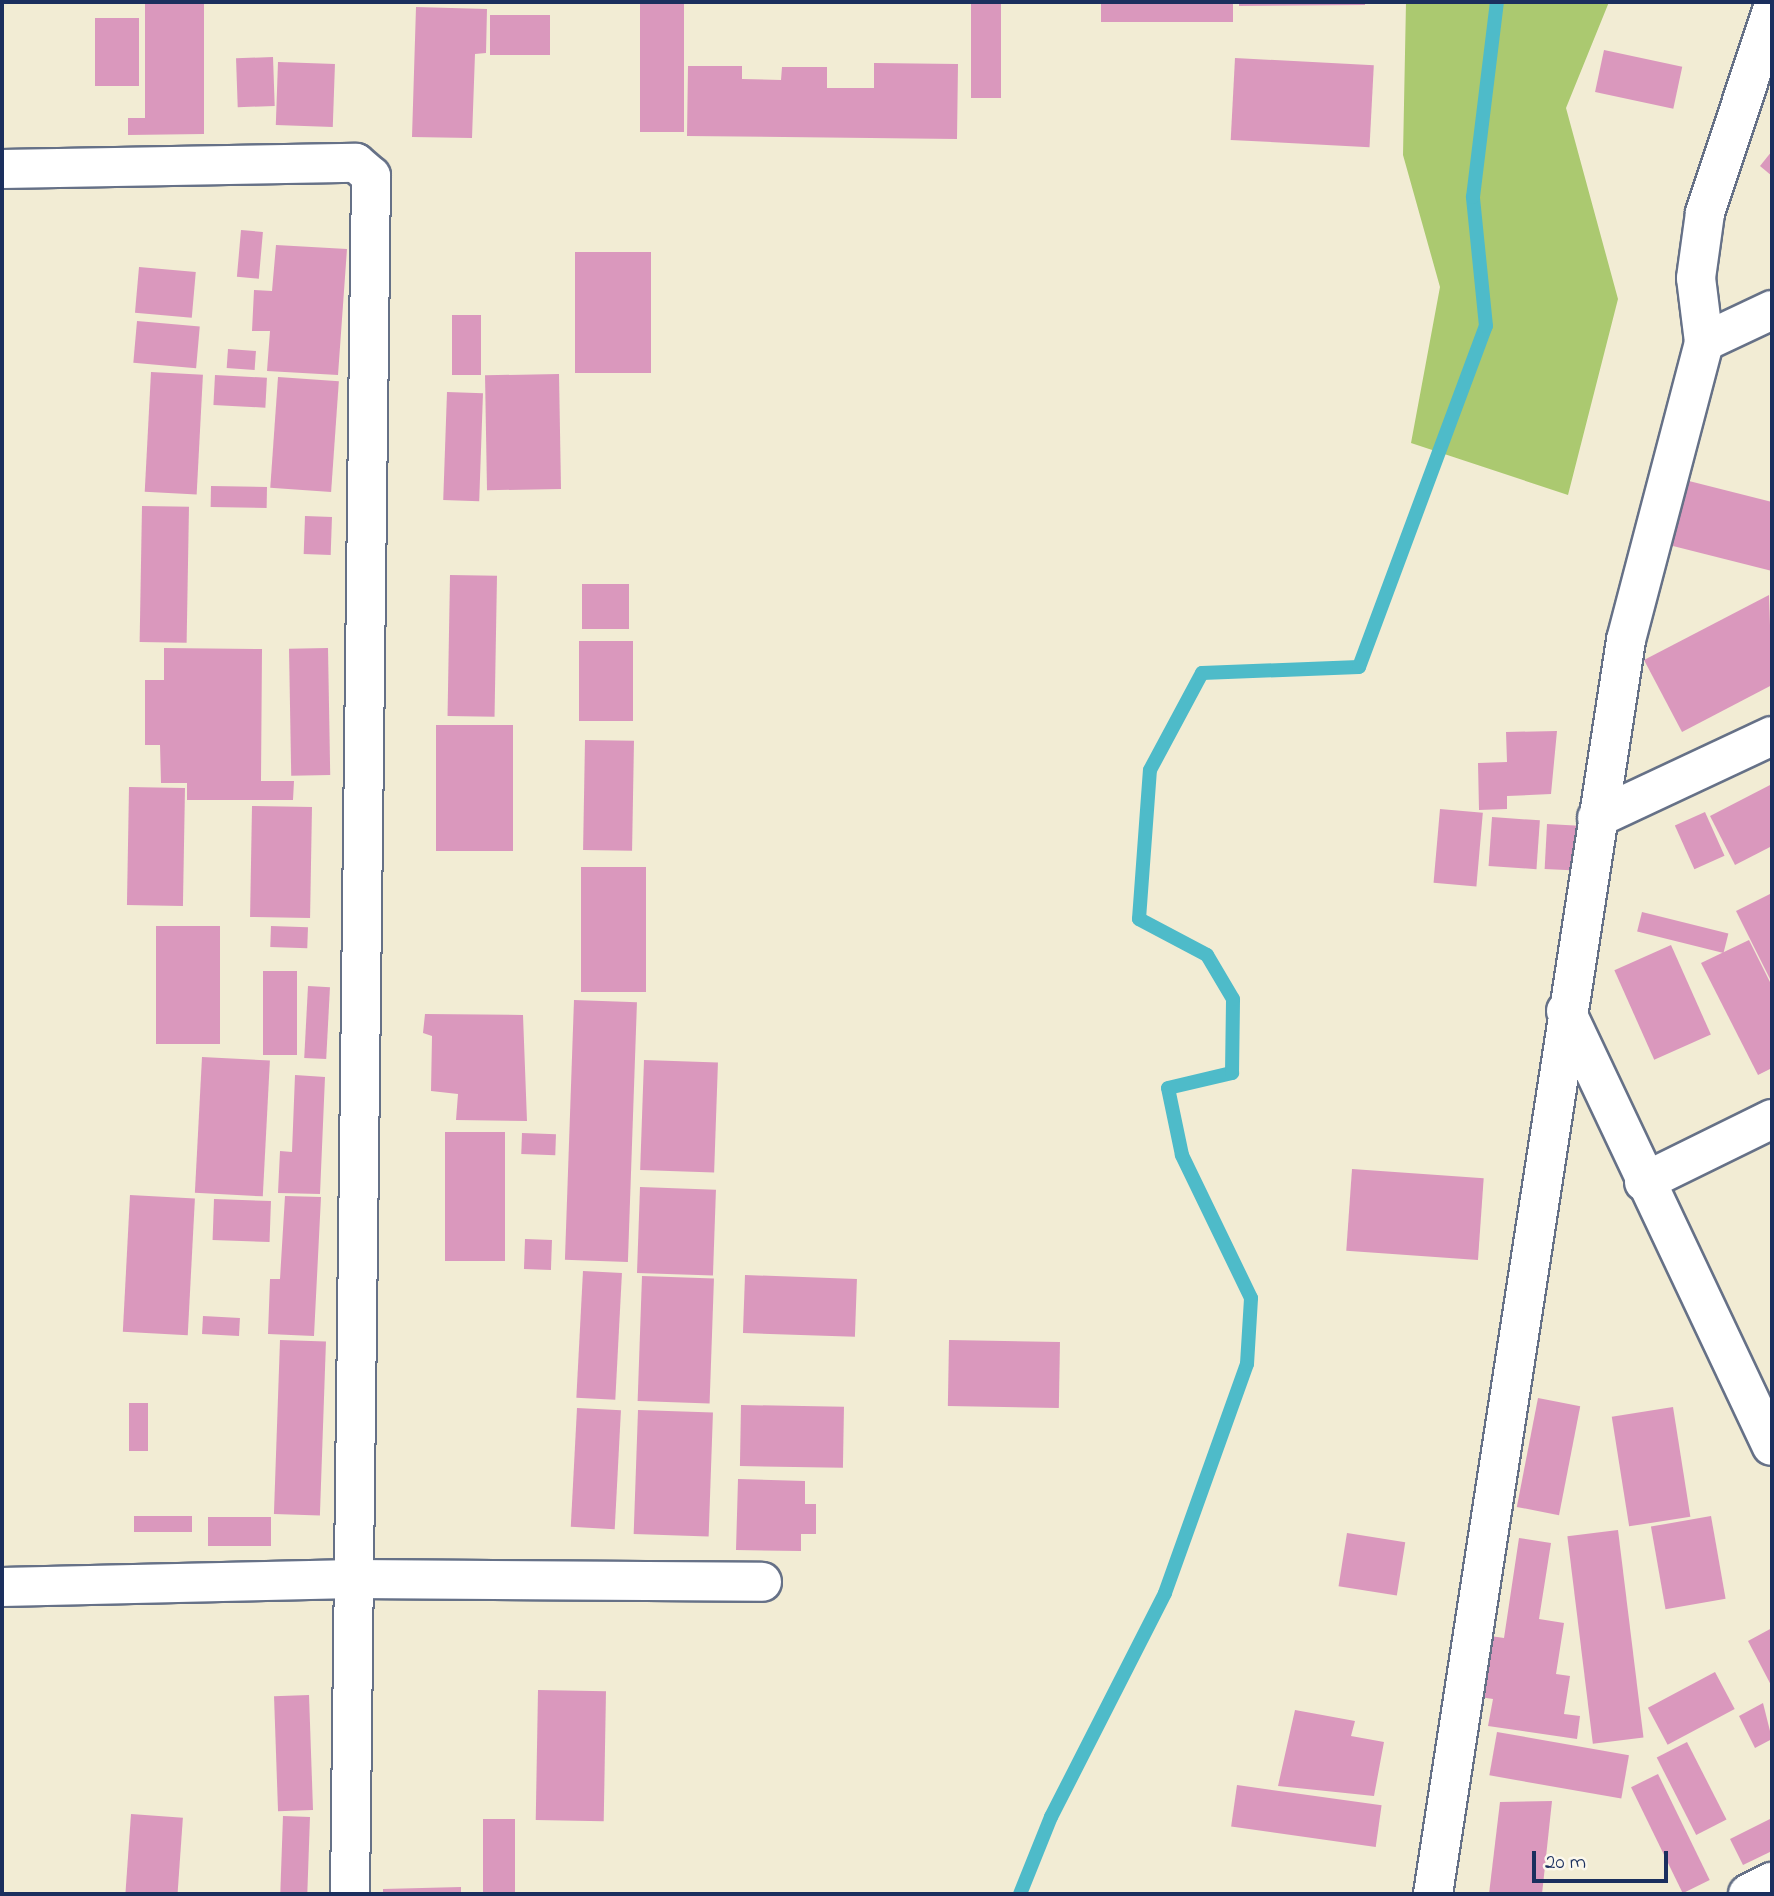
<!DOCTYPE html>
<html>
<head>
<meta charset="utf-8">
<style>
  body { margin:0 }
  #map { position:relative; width:1774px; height:1896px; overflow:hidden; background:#f2ecd4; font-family:"Indie Flower",sans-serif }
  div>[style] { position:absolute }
  .green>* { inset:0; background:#abc970 }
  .stream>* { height:14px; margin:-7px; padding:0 7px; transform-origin:7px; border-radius:7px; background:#4ebbc9 }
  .building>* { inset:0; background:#da98bd; transform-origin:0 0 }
  .roads { filter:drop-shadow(2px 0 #667187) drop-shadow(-2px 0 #667187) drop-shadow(0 2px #667187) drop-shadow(0 -2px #667187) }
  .street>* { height:38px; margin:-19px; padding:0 19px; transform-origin:19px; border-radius:19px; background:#fff }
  span { translate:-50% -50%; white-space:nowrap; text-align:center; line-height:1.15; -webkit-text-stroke:6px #fbf7ec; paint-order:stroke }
  .frame { position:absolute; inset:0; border:4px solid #1b2f5e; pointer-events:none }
  .scale { position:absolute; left:1532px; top:1851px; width:136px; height:32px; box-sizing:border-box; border:4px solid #1b2f5e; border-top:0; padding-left:9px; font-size:21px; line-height:24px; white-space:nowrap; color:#1b2f5e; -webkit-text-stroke:5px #fbf7ec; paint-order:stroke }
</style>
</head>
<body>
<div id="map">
  <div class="green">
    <div style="clip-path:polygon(1406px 2px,1609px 2px,1566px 108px,1618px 299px,1568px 495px,1411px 443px,1440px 287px,1403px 155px)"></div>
  </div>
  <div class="stream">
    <div style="left:1020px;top:1894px;width:83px;rotate:-68.1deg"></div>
    <div style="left:1051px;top:1817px;width:251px;rotate:-63deg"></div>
    <div style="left:1165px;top:1593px;width:243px;rotate:-70.3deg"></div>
    <div style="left:1247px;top:1364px;width:66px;rotate:-86.5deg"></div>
    <div style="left:1251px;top:1298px;width:159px;rotate:-115.8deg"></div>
    <div style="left:1182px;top:1155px;width:68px;rotate:-101.8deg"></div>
    <div style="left:1168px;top:1088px;width:66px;rotate:-13.2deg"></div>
    <div style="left:1232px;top:1073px;width:74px;rotate:-89.2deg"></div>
    <div style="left:1233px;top:999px;width:51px;rotate:-120.6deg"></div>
    <div style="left:1207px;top:955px;width:77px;rotate:-152.1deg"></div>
    <div style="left:1139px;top:919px;width:149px;rotate:-85.8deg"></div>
    <div style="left:1150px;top:770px;width:110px;rotate:-61.8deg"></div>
    <div style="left:1202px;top:673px;width:157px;rotate:-2.2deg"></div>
    <div style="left:1359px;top:667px;width:364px;rotate:-69.6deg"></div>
    <div style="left:1486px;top:326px;width:130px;rotate:-95.8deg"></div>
    <div style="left:1473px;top:197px;width:196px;rotate:-83deg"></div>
  </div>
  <div class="building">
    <div style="clip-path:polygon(145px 2px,204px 2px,204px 134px,128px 135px,128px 118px,145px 118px)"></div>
    <div style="left:640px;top:2px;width:44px;height:130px"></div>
    <div style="left:971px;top:2px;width:30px;height:96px"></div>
    <div style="left:1101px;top:2px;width:132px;height:20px"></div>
    <div style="clip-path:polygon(1239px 2px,1365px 2px,1365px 5px,1239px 6px)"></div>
    <div style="clip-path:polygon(416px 7px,487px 9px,486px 53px,475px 54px,472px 138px,412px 137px)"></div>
    <div style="left:490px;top:15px;width:60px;height:40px"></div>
    <div style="left:95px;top:18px;width:44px;height:68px"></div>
    <div style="left:1604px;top:50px;width:80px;height:43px;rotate:12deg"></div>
    <div style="left:273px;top:57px;width:49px;height:37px;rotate:88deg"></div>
    <div style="left:1235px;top:58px;width:139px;height:82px;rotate:3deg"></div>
    <div style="left:278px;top:62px;width:57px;height:63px;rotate:2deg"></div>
    <div style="clip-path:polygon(874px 63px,958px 64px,957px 139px,687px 136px,688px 66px,742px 66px,742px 79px,781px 80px,782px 67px,827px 67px,827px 88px,874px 88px)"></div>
    <div style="clip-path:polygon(1772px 151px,1772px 176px,1760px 166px)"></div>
    <div style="left:241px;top:230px;width:22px;height:47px;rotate:5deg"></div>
    <div style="clip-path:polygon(276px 245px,347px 249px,338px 375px,267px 371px,270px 331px,252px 331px,254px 290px,272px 291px)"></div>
    <div style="left:575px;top:252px;width:76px;height:121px"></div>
    <div style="left:139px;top:267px;width:57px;height:46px;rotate:5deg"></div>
    <div style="left:452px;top:315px;width:29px;height:60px"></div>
    <div style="left:137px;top:321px;width:63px;height:42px;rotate:5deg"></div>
    <div style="left:228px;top:349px;width:28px;height:19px;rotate:4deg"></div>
    <div style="left:151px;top:372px;width:52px;height:120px;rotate:3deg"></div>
    <div style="left:559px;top:374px;width:115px;height:74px;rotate:89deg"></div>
    <div style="left:215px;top:375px;width:52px;height:30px;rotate:3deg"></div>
    <div style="left:278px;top:377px;width:61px;height:111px;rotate:4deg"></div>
    <div style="left:447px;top:392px;width:36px;height:108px;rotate:2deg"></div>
    <div style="clip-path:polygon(1685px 480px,1772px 502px,1772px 571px,1669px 545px)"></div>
    <div style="left:211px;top:486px;width:56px;height:21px;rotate:1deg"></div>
    <div style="left:142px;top:506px;width:47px;height:136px;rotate:1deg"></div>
    <div style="left:305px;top:516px;width:27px;height:38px;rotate:2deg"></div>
    <div style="left:450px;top:575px;width:47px;height:141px;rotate:1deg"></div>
    <div style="left:582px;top:584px;width:47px;height:45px"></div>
    <div style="clip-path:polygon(1769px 595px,1772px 685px,1682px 732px,1644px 660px)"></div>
    <div style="left:579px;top:641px;width:54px;height:80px"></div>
    <div style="clip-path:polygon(164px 648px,262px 649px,261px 781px,294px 781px,293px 800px,187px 800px,187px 783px,161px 783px,160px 745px,145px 745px,145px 680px,164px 680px)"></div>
    <div style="left:328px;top:648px;width:127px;height:39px;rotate:89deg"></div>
    <div style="left:436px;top:725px;width:77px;height:126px"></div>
    <div style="clip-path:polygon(1557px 731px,1551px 794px,1507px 796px,1507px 809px,1479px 810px,1478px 763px,1507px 762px,1506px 732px)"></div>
    <div style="left:585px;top:740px;width:49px;height:110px;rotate:1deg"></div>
    <div style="clip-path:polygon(1772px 784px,1772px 846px,1735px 865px,1710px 816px)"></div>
    <div style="left:129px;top:787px;width:56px;height:118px;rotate:1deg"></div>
    <div style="left:252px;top:806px;width:60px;height:111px;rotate:1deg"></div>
    <div style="left:1440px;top:809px;width:43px;height:74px;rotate:5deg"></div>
    <div style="left:1705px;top:812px;width:48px;height:33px;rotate:66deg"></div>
    <div style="left:1492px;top:817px;width:48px;height:49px;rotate:4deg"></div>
    <div style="left:1547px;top:824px;width:37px;height:45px;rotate:3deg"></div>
    <div style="left:581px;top:867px;width:65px;height:125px"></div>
    <div style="clip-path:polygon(1772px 893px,1772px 983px,1736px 911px)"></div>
    <div style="left:1642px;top:912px;width:89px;height:20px;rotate:14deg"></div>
    <div style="left:220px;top:926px;width:118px;height:64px;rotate:90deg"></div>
    <div style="left:271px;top:926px;width:37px;height:21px;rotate:2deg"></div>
    <div style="clip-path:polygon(1749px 940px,1772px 986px,1772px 1068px,1758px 1075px,1701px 963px)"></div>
    <div style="left:1671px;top:945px;width:98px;height:62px;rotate:66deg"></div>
    <div style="left:263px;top:971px;width:34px;height:84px"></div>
    <div style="left:308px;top:986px;width:22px;height:72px;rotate:3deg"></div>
    <div style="left:574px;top:1000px;width:63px;height:260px;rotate:2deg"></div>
    <div style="clip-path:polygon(425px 1014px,523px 1015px,527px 1121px,456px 1120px,458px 1094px,431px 1091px,432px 1036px,423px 1033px)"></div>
    <div style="left:202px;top:1057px;width:68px;height:136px;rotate:3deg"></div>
    <div style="left:644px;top:1060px;width:74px;height:110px;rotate:2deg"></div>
    <div style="clip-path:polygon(295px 1075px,325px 1077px,320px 1194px,278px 1193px,280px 1151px,292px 1152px)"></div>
    <div style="left:445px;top:1132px;width:60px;height:129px"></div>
    <div style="left:522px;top:1133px;width:34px;height:21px;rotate:2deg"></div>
    <div style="left:1352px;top:1169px;width:132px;height:82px;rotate:4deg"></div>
    <div style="left:640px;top:1187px;width:76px;height:86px;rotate:2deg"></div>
    <div style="left:130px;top:1195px;width:65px;height:137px;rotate:3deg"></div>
    <div style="clip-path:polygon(285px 1196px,321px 1197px,314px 1336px,268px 1334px,270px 1279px,280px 1279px)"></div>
    <div style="left:214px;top:1199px;width:57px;height:41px;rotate:2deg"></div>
    <div style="left:525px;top:1239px;width:27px;height:30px;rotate:2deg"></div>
    <div style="left:583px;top:1271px;width:39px;height:127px;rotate:3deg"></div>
    <div style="left:745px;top:1275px;width:112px;height:58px;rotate:2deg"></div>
    <div style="left:642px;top:1276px;width:72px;height:125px;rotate:2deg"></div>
    <div style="left:203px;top:1316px;width:37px;height:18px;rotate:3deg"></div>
    <div style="left:280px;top:1340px;width:46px;height:174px;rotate:2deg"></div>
    <div style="left:949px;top:1340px;width:111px;height:66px;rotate:1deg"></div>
    <div style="left:1538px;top:1398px;width:43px;height:111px;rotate:11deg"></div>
    <div style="left:129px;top:1403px;width:19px;height:48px"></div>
    <div style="left:741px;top:1405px;width:103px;height:61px;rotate:1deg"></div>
    <div style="left:1673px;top:1407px;width:111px;height:62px;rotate:81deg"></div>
    <div style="left:577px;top:1408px;width:44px;height:119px;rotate:3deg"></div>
    <div style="left:638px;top:1410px;width:75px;height:124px;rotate:2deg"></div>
    <div style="clip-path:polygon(738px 1479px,805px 1481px,805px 1504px,816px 1504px,816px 1534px,801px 1534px,801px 1551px,736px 1550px)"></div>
    <div style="left:134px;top:1516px;width:58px;height:16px"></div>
    <div style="left:1711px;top:1516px;width:84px;height:61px;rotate:80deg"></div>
    <div style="left:271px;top:1517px;width:29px;height:63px;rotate:90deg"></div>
    <div style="left:1618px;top:1530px;width:209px;height:51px;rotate:83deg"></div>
    <div style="left:1347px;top:1533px;width:59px;height:54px;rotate:9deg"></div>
    <div style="clip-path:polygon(1519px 1538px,1551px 1543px,1539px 1619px,1564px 1623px,1556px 1674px,1570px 1676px,1564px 1714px,1580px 1716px,1577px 1739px,1488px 1726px,1493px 1699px,1473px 1696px,1483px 1635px,1504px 1638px)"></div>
    <div style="clip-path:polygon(1772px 1628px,1772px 1687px,1748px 1641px)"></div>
    <div style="left:1715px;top:1672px;width:42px;height:76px;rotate:62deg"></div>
    <div style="left:538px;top:1690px;width:68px;height:130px;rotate:1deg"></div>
    <div style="left:309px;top:1695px;width:115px;height:35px;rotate:88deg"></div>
    <div style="clip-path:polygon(1763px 1703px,1772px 1739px,1755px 1748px,1739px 1716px)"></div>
    <div style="clip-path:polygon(1295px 1710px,1355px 1721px,1351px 1736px,1384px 1742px,1374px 1796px,1278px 1786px)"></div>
    <div style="left:1497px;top:1732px;width:134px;height:44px;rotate:10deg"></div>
    <div style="left:1687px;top:1742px;width:87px;height:34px;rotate:63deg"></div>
    <div style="left:1658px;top:1774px;width:118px;height:30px;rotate:64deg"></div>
    <div style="left:1237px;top:1785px;width:146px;height:42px;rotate:8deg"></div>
    <div style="clip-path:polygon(1552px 1801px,1542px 1894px,1489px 1894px,1500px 1802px)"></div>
    <div style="left:131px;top:1814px;width:52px;height:80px;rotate:4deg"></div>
    <div style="left:283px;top:1816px;width:27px;height:78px;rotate:2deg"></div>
    <div style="clip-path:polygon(1772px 1818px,1772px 1851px,1743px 1865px,1730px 1839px)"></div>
    <div style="left:483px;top:1819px;width:32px;height:75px"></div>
    <div style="clip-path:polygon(461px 1887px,461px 1894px,383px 1894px,383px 1889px)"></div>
  </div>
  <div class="roads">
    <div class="street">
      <div style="left:2px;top:169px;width:354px;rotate:-1deg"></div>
      <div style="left:356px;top:163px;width:20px;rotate:41deg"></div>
      <div style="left:371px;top:176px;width:1718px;rotate:90.7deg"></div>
      <div style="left:1704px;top:342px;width:75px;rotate:-25.2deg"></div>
      <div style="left:1597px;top:818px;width:193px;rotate:-25.1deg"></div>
      <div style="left:1566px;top:1011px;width:481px;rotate:64.7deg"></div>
      <div style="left:1644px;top:1182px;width:143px;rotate:-26.2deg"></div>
      <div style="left:2px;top:1587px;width:352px;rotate:-1.3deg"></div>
      <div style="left:354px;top:1579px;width:408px;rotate:0.4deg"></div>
      <div style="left:1433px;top:1894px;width:1269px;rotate:-81.25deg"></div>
      <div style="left:1626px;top:640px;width:308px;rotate:-75.3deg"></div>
      <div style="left:1704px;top:342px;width:64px;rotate:-97.1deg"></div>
      <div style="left:1696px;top:278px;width:66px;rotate:-82.1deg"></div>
      <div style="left:1705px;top:213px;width:214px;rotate:-71.7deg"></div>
      <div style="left:1748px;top:1894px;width:27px;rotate:-27deg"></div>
    </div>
  </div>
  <div class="frame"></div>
  <div class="scale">20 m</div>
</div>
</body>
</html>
